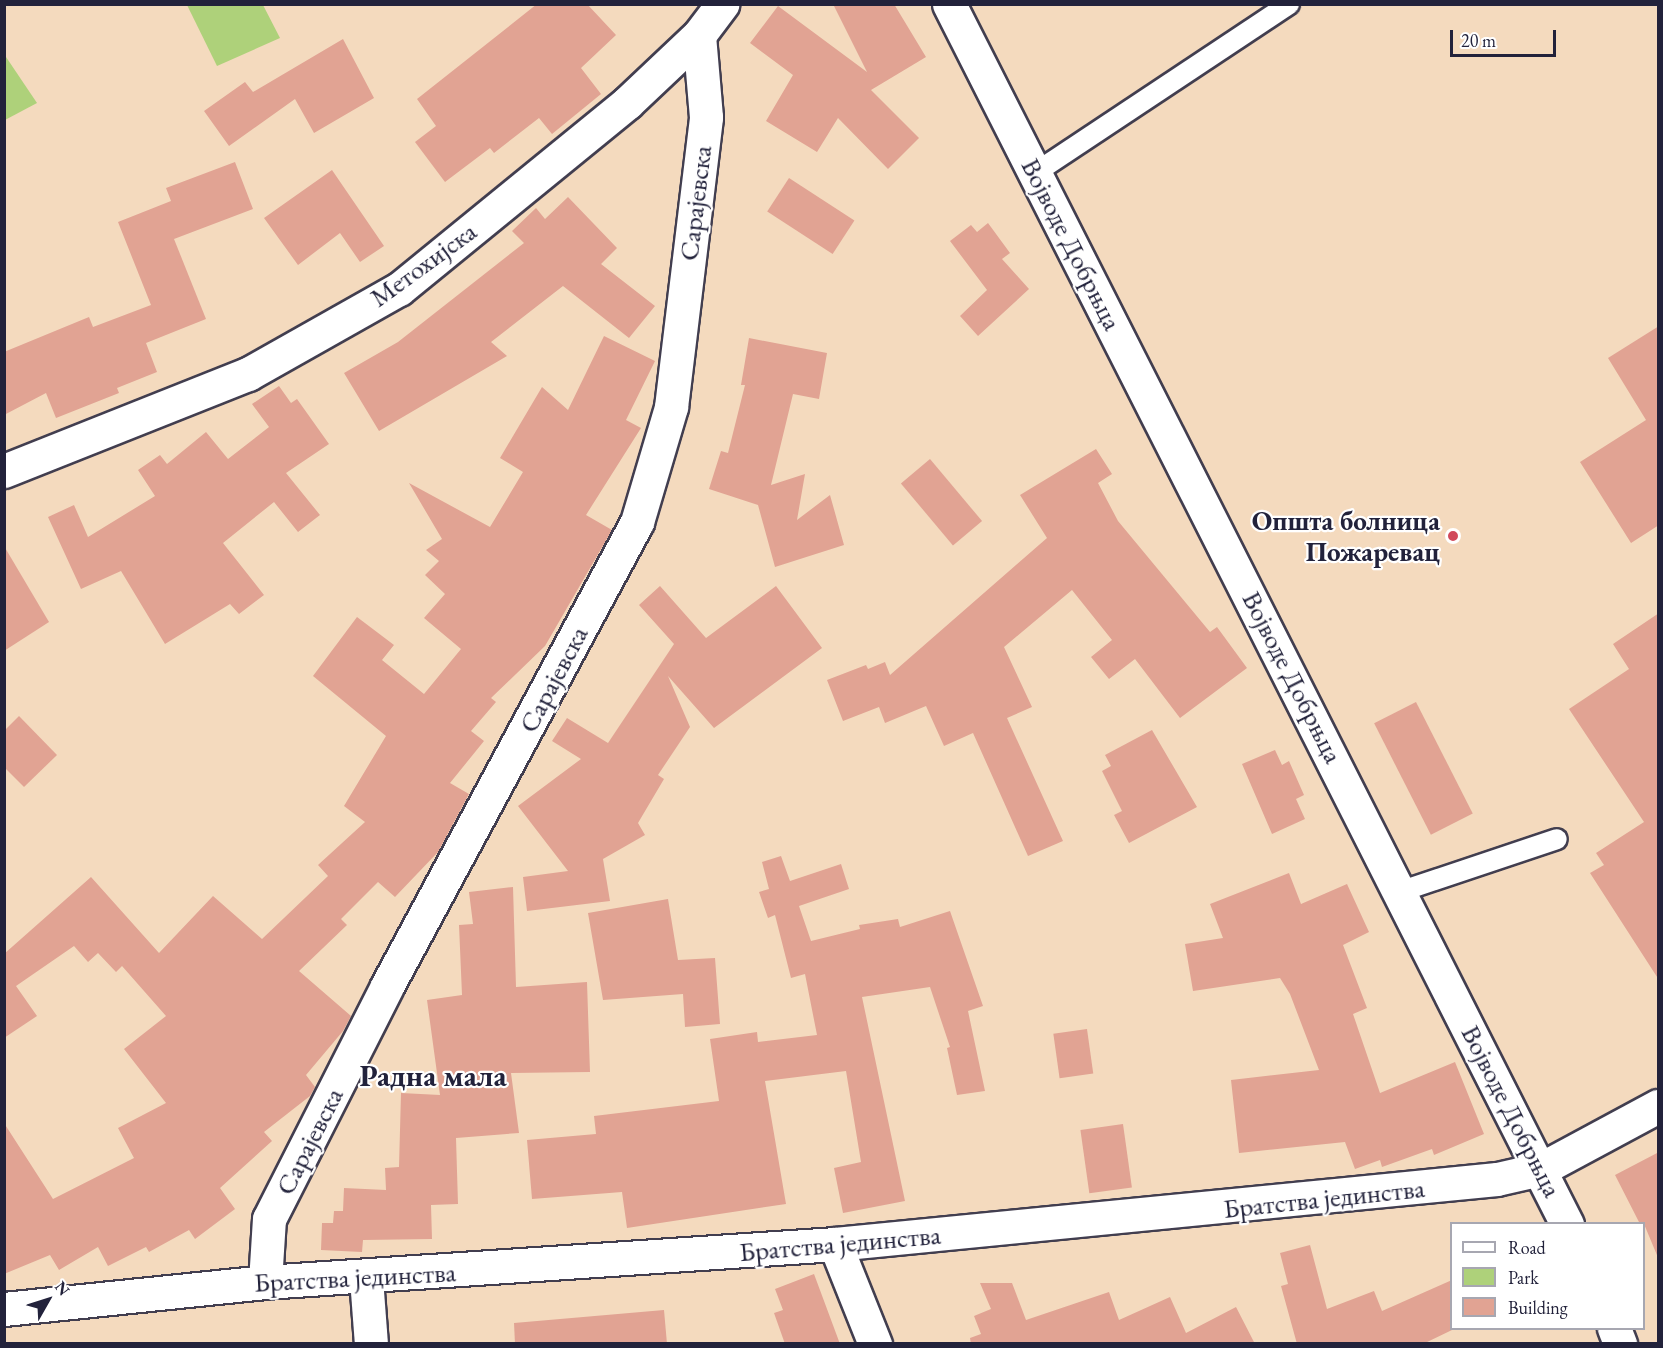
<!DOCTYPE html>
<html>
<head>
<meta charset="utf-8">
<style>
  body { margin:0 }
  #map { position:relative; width:1663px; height:1348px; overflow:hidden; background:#f4dabe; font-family:"EB Garamond",serif }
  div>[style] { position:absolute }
  .green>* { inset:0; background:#aed17a }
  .building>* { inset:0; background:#e1a393; transform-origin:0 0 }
  .roads { filter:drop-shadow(2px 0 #423e4f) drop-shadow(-2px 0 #423e4f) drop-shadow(0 2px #423e4f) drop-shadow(0 -2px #423e4f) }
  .service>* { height:20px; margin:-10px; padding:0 10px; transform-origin:10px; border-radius:10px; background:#fff }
  .minor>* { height:33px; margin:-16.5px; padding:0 16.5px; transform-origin:16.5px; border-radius:16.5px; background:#fff }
  .dots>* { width:16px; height:16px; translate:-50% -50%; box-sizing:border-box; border:3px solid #fff; border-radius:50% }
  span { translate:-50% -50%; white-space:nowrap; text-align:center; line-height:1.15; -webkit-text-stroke:4.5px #fff; paint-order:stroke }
  .street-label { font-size:27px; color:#22223b }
  .poi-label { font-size:27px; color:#22223b; font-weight:700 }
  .right { translate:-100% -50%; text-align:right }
  .quarter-label { font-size:30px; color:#22223b; font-weight:700 }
  .frame { position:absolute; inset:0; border:6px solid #22223b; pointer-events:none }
  .legend { position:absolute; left:1450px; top:1222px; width:195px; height:108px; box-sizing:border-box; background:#fff; border:2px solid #a7a7b1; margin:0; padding:8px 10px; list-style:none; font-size:18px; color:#22223b }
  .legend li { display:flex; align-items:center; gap:12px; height:30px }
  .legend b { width:30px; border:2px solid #a7a7b1 }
  .north { position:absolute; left:18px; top:1270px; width:60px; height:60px; -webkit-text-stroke:4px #fff; paint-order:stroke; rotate:51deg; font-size:16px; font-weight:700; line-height:24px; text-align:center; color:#22223b }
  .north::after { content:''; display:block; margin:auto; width:21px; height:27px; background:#22223b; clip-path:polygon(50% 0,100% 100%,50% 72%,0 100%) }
  .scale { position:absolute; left:1450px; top:30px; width:106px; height:27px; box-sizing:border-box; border:3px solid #22223b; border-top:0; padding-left:8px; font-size:18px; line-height:21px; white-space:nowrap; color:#22223b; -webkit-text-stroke:4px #fff; paint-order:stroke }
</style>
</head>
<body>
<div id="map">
  <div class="green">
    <div style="clip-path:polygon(187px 5px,263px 5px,280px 38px,217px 66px)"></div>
    <div style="clip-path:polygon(4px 54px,37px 103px,5px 120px,4px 120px)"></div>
  </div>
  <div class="building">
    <div style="clip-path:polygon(537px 4px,587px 4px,616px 35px,581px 68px,601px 94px,552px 134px,539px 118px,494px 153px,490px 148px,445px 182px,415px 142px,436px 126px,417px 99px)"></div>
    <div style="clip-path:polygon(833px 4px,894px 4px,926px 57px,871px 90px,919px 138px,888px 169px,838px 118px,817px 152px,766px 121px,793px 75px,750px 43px,778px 6px,867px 72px)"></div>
    <div style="clip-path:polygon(343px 39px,374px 98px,314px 133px,295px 99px,229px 146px,204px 111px,245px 82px,253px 92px)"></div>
    <div style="clip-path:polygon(235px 162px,253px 209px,174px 239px,206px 319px,146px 343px,157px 372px,117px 388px,119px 393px,56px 418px,46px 393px,4px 415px,4px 352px,89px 317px,93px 327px,151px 305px,118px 222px,171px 201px,166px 188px)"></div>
    <div style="clip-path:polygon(332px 170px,384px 246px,360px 262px,340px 233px,298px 265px,264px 218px)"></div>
    <div style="left:789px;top:178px;width:78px;height:40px;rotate:33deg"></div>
    <div style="clip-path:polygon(568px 197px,617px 248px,601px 264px,655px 306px,629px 338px,563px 286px,491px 342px,507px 356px,379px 431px,344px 373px,398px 342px,524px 243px,512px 231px,536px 208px,545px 219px)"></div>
    <div style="clip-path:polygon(988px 223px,1010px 253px,1002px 259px,1029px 289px,978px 336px,960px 316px,987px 290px,950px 241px,971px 225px,977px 232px)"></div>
    <div style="clip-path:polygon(1659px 326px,1659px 525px,1631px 543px,1580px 462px,1646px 420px,1608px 358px)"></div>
    <div style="clip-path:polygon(604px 336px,655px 361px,626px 420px,641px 428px,586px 515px,612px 530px,545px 646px,491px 698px,496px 702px,471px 731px,484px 741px,450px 783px,469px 794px,438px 852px,395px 897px,378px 882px,341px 919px,347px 925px,299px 971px,351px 1016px,343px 1031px,306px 1075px,315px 1087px,310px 1096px,264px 1132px,272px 1141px,220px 1188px,235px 1209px,195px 1239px,189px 1230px,149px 1252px,146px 1247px,108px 1266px,98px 1247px,59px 1270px,50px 1255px,4px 1274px,4px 1123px,53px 1199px,134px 1158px,118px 1128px,166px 1103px,124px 1049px,166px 1016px,122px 966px,116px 972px,98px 953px,88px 962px,74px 946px,16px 986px,37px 1016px,4px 1038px,4px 954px,91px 877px,159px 953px,213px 896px,262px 939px,328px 876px,318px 865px,365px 822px,344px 806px,386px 736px,313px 676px,357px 617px,394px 645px,382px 660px,424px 694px,461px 649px,424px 618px,445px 594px,425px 575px,439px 561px,426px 550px,442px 539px,409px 483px,490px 527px,523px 472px,500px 458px,542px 387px,568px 410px)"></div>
    <div style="clip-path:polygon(749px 338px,827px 353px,819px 399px,793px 394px,771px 485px,805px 474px,797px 520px,830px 495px,844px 545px,775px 567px,758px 505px,709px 489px,721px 451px,728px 453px,745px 385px,741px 385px)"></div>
    <div style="clip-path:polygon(279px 386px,291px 403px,297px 399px,329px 444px,286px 473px,320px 515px,298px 532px,274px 502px,223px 543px,264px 595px,239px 614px,230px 604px,165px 644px,121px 571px,81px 589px,48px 517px,74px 505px,88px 537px,155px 496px,138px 470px,160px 455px,167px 464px,206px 432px,228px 459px,269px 427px,252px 404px)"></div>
    <div style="clip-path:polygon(1096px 449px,1112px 474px,1098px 483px,1118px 521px,1210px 632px,1217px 627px,1247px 668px,1180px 718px,1135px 659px,1109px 679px,1091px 657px,1112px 640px,1072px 590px,1004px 647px,1032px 707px,1007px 718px,1063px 841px,1028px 856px,973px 733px,944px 746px,926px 706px,885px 723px,879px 707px,843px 721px,827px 680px,866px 665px,868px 669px,885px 662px,890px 675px,1047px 538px,1020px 495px)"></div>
    <div style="left:930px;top:459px;width:81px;height:38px;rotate:50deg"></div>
    <div style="clip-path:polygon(4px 546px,49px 622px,4px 651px)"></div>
    <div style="clip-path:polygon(660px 586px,706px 638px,776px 586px,822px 648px,714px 728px,668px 676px,690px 727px,658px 775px,664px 779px,638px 823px,645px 835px,603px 859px,610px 901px,527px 911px,523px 877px,568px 871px,518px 806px,581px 759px,552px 741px,567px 718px,608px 743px,674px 644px,639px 605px)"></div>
    <div style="clip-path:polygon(1659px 613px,1659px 980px,1590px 873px,1604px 865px,1596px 853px,1644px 822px,1569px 709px,1629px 669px,1613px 644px)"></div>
    <div style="left:1416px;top:702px;width:125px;height:47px;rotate:63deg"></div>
    <div style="clip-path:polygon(19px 716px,57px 755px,24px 787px,4px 767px,4px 731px)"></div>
    <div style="clip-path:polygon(1152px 730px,1197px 807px,1129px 843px,1114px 815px,1122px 811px,1102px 771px,1111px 766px,1105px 755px)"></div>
    <div style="clip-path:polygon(1275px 750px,1282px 765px,1289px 761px,1304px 795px,1296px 799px,1305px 819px,1272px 834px,1242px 764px)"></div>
    <div style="clip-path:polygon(781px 856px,790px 881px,841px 864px,849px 889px,799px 906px,811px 941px,860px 929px,859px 925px,898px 919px,900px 927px,950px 911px,983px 1006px,968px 1011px,985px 1091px,957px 1095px,947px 1048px,950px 1047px,930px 987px,862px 997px,905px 1201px,843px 1213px,834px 1168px,861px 1162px,846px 1071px,765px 1081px,786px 1204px,627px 1228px,622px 1192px,532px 1199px,527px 1140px,596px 1134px,594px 1116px,719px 1101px,710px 1039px,757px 1032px,758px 1042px,817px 1035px,805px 974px,791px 978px,775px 915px,768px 918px,759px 892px,769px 889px,762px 862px)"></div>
    <div style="clip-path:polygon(1289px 873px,1301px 904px,1347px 884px,1369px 932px,1343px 945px,1367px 1008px,1353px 1014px,1380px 1093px,1455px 1062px,1484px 1134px,1434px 1155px,1432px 1149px,1382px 1167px,1380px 1160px,1355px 1169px,1345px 1142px,1239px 1153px,1231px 1080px,1319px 1070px,1290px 994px,1280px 978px,1193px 991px,1185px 944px,1223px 938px,1210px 904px)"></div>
    <div style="clip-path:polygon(513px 887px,516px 987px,587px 982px,590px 1072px,511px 1073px,519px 1133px,456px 1138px,458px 1204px,431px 1205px,432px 1239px,363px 1240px,362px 1252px,321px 1250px,322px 1223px,333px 1223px,334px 1211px,343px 1211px,344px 1188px,386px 1190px,385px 1168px,399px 1167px,401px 1093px,440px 1095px,427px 1000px,462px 995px,459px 925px,473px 924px,469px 892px)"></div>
    <div style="clip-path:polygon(668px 899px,678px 960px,715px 958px,720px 1024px,685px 1027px,683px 994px,603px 1000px,588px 913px)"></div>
    <div style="left:1087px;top:1029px;width:45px;height:34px;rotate:82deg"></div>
    <div style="left:1123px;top:1124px;width:64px;height:43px;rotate:82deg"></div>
    <div style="clip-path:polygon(1659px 1152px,1659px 1260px,1644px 1224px,1640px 1224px,1615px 1175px)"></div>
    <div style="clip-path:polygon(1310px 1245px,1327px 1309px,1374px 1291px,1382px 1311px,1452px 1280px,1452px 1330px,1423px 1344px,1297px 1344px,1281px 1286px,1288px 1284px,1280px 1253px)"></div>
    <div style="clip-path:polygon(814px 1274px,840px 1344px,785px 1344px,774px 1313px,783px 1310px,775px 1289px)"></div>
    <div style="clip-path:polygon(980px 1283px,1012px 1283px,1026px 1320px,1109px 1292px,1119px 1320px,1170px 1297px,1186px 1333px,1236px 1307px,1255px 1344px,971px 1344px,970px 1338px,981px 1334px,974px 1316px,991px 1309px)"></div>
    <div style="clip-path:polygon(664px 1310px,667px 1344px,515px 1344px,514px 1323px)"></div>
  </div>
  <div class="roads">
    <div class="service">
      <div style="left:1035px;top:173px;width:305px;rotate:-33.6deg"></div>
      <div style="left:1402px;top:891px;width:163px;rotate:-18.5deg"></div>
    </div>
    <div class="minor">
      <div style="left:949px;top:4px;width:1368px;rotate:63.14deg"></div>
      <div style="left:4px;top:471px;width:263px;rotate:-21.7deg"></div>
      <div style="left:248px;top:374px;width:173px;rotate:-29.4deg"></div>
      <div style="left:399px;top:289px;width:294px;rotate:-39.2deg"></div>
      <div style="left:627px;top:103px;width:99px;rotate:-43.4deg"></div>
      <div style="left:699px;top:35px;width:39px;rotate:-53deg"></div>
      <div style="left:835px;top:1244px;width:108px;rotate:68.2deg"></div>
      <div style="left:366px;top:1278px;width:66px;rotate:85.7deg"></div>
      <div style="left:265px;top:1282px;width:63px;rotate:-86.4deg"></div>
      <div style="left:269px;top:1219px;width:261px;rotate:-63.1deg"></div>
      <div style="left:387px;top:986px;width:527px;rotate:-61.68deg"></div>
      <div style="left:637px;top:522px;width:120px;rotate:-73.5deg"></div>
      <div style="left:671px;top:407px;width:292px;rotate:-83.1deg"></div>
      <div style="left:706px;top:117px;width:82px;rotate:-94.9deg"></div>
      <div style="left:4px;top:1309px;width:262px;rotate:-5.9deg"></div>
      <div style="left:265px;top:1282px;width:571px;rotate:-3.81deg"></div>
      <div style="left:835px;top:1244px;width:665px;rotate:-5.61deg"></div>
      <div style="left:1497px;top:1179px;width:45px;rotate:-12.8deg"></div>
      <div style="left:1541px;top:1169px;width:133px;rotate:-28.3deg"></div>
      <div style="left:1614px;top:1328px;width:17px;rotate:69deg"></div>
    </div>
  </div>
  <div class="dots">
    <div style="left:1453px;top:536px;background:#d1495b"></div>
  </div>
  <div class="street-label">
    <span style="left:695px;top:203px;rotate:-83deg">Сарајевска</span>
    <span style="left:1072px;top:244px;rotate:63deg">Војводе Добрњца</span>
    <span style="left:423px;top:264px;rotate:-36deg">Метохијска</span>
    <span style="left:1293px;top:677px;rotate:63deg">Војводе Добрњца</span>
    <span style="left:553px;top:679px;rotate:-62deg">Сарајевска</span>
    <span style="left:1512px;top:1111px;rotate:63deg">Војводе Добрњца</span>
    <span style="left:309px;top:1141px;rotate:-63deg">Сарајевска</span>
    <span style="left:1324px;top:1198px;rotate:-6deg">Братства јединства</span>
    <span style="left:840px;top:1243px;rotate:-5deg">Братства јединства</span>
    <span style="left:355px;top:1277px;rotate:-3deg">Братства јединства</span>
  </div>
  <div class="poi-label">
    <span class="right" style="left:1440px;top:536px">Општа болница<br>Пожаревац</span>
  </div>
  <div class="quarter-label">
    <span style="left:433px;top:1076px">Радна мала</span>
  </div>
  <div class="frame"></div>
  <ul class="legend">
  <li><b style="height:8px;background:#fff"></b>Road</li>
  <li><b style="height:16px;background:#aed17a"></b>Park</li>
  <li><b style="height:16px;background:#e1a393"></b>Building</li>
  </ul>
  <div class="north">N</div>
  <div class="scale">20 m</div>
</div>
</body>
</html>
